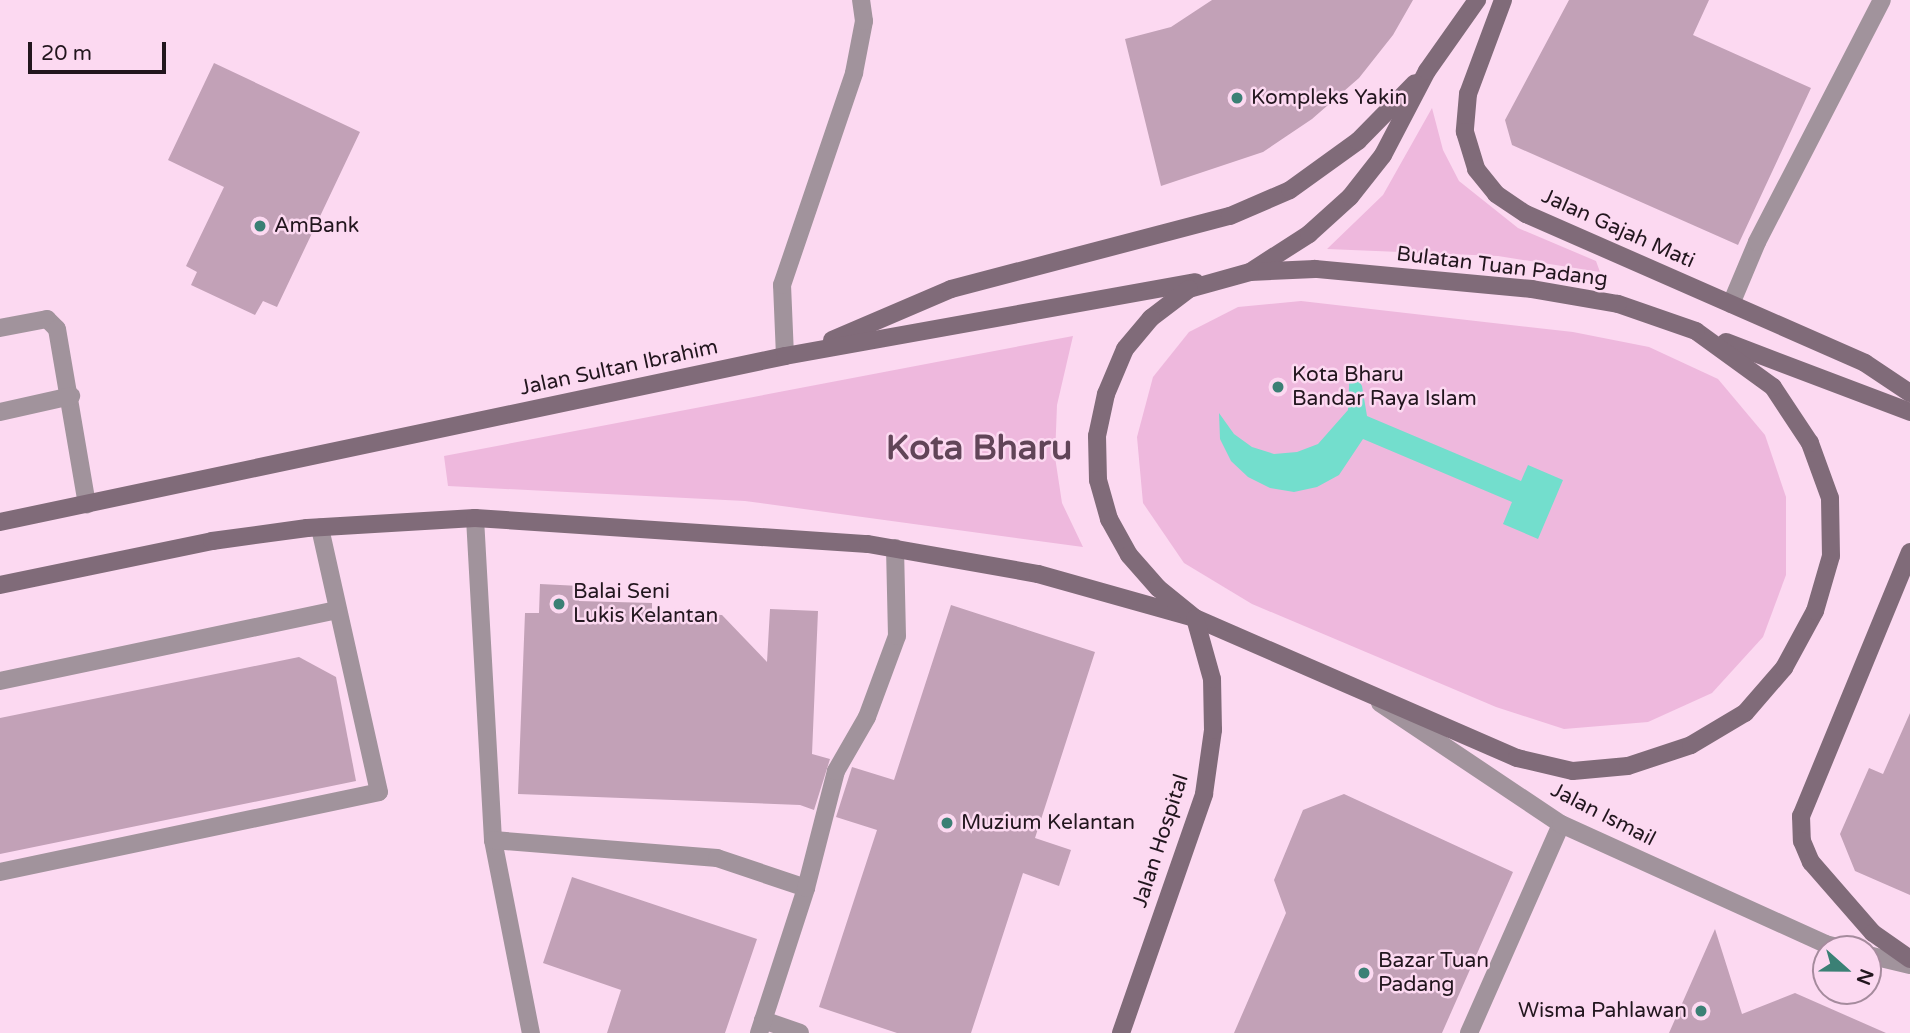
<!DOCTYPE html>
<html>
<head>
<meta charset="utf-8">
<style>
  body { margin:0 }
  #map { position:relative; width:1910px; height:1033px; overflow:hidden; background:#fcd9f1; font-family:"Varela Round",sans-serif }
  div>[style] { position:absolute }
  .green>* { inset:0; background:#eeb8dd }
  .water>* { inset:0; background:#73decd }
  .building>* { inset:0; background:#c2a1b7 }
  .lane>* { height:18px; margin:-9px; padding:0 9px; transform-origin:9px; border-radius:9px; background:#a1939c }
  .street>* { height:18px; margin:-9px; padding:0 9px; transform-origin:9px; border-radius:9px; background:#a1939c }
  .secondary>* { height:18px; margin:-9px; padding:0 9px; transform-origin:9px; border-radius:9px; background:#806b79 }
  .dots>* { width:19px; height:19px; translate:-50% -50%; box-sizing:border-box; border:4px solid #fcd9f1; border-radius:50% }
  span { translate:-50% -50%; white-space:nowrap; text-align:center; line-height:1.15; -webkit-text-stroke:5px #fcd9f1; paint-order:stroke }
  .poi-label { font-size:21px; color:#22161e }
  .left { translate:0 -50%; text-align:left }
  .right { translate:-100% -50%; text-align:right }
  .street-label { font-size:21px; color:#22161e }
  .town-label { font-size:35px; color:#614558; font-weight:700 }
  .north { position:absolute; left:1812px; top:935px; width:70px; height:70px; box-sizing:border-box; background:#fcd9f1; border:2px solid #a58b9d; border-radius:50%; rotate:111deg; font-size:19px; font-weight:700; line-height:28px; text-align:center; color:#22161e }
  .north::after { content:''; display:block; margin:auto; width:24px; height:32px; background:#3b8075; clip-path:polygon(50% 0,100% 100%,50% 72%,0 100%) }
  .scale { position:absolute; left:28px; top:42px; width:138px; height:32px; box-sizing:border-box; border:4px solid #22161e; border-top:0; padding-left:9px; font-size:21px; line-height:24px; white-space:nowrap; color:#22161e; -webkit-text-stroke:5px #fcd9f1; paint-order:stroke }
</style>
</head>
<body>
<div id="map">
  <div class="green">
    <div style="clip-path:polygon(1432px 108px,1443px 150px,1459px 181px,1518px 228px,1596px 261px,1600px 272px,1498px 256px,1327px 249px,1383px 195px)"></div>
    <div style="clip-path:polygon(1301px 301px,1573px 332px,1649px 347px,1718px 379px,1765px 435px,1786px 497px,1786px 575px,1763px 637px,1712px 693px,1648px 722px,1564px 729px,1496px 707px,1252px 604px,1184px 563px,1143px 503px,1137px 437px,1153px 377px,1189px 332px,1238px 307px)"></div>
    <div style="clip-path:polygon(1073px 336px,1057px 405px,1055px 457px,1062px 503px,1083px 547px,745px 501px,448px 486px,444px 456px)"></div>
  </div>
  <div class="water">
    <div style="clip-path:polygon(1350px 365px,1362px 386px,1367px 416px,1521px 481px,1528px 465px,1563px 480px,1538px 539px,1503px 524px,1512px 502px,1363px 439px,1339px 475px,1317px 487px,1294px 492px,1270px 488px,1248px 477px,1231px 461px,1220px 439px,1219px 413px,1234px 434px,1252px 447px,1274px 454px,1297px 452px,1318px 444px,1348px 410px)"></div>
  </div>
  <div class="building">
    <div style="clip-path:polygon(1212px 0,1413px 0,1393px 35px,1359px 78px,1312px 119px,1263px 152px,1161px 186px,1125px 39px,1171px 27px)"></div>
    <div style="clip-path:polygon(1569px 0,1709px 0,1693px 35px,1811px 88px,1738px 245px,1512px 145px,1505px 120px)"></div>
    <div style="clip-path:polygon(214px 63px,360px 132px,277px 307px,263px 301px,255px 315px,191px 285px,197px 272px,186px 266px,224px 187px,168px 160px)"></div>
    <div style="clip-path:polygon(540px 584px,580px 586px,579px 601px,652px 603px,652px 612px,722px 615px,767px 662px,770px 609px,818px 611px,812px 754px,830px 759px,814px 810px,800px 805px,518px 794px,525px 613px,539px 613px)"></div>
    <div style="clip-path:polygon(951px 605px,1095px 652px,1035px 838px,1071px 850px,1059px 886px,1023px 873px,971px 1033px,897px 1033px,819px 1007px,877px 830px,836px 817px,852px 767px,894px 780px)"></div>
    <div style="clip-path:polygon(299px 657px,336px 677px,356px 781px,0 854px,0 718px)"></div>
    <div style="clip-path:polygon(1910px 713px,1910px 895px,1855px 871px,1840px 834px,1869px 768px,1883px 774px)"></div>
    <div style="clip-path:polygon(1344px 794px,1513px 872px,1442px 1033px,1234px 1033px,1286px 913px,1274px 880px,1303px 810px)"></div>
    <div style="clip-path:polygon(572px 877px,757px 939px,725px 1033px,607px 1033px,621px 990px,543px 963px)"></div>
    <div style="clip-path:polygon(1715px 929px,1742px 1014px,1795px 993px,1886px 1033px,1669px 1033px)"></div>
  </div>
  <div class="lane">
    <div style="left:1731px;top:304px;width:67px;rotate:-67.2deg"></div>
    <div style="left:1757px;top:242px;width:272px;rotate:-62.7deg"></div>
    <div style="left:0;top:328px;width:48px;rotate:-10.8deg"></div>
    <div style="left:47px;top:319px;width:14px;rotate:45deg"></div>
    <div style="left:57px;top:329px;width:178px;rotate:80.3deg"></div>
    <div style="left:785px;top:356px;width:71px;rotate:-92.4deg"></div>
    <div style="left:782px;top:285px;width:224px;rotate:-71.2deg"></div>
    <div style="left:854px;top:73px;width:53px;rotate:-79.1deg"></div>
    <div style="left:864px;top:21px;width:21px;rotate:-98deg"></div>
    <div style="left:0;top:412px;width:73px;rotate:-12.7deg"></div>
    <div style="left:475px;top:518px;width:323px;rotate:86.8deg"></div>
    <div style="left:493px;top:840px;width:197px;rotate:78.9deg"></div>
    <div style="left:0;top:681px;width:345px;rotate:-11.9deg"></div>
    <div style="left:493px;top:840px;width:225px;rotate:4.6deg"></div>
    <div style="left:717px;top:858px;width:94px;rotate:18.6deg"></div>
    <div style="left:0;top:872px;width:387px;rotate:-11.9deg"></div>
    <div style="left:379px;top:792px;width:271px;rotate:-102.6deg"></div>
    <div style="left:763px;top:1020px;width:39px;rotate:19deg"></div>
    <div style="left:759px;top:1033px;width:152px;rotate:-72deg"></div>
    <div style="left:806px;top:888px;width:121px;rotate:-75.6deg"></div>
    <div style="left:836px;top:771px;width:62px;rotate:-60.1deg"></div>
    <div style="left:867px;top:717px;width:86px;rotate:-69.7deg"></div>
    <div style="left:897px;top:636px;width:88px;rotate:-91.3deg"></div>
    <div style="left:1469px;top:1033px;width:228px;rotate:-66.2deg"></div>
  </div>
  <div class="street">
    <div style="left:1380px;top:703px;width:218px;rotate:33.8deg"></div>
    <div style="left:1561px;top:824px;width:290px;rotate:24.4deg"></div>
    <div style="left:1825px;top:944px;width:21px;rotate:14deg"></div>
    <div style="left:1868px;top:955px;width:43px;rotate:13.4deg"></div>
  </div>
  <div class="secondary">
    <div style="left:1503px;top:0;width:100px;rotate:110.4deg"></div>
    <div style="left:1468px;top:94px;width:38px;rotate:95deg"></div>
    <div style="left:1465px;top:132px;width:39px;rotate:73deg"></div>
    <div style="left:1476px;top:169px;width:32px;rotate:51deg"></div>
    <div style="left:1496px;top:194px;width:36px;rotate:34deg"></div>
    <div style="left:1526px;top:214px;width:370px;rotate:23.7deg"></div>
    <div style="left:1865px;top:363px;width:54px;rotate:33.7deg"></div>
    <div style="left:1253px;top:270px;width:67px;rotate:-32.7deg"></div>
    <div style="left:1309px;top:234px;width:55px;rotate:-42.1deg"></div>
    <div style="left:1350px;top:197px;width:53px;rotate:-51.8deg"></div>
    <div style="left:1383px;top:155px;width:95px;rotate:-62.4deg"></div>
    <div style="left:1427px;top:71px;width:87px;rotate:-54.8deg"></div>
    <div style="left:832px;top:340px;width:129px;rotate:-23.2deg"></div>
    <div style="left:951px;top:289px;width:288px;rotate:-14.7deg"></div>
    <div style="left:1230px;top:216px;width:65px;rotate:-23.4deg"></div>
    <div style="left:1290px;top:190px;width:84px;rotate:-35.8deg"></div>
    <div style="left:1358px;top:141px;width:81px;rotate:-45.5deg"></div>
    <div style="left:1726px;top:342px;width:197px;rotate:20.8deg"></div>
    <div style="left:0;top:522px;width:802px;rotate:-11.94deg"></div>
    <div style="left:785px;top:356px;width:417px;rotate:-10.2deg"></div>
    <div style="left:1910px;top:552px;width:286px;rotate:112.4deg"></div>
    <div style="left:1801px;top:816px;width:25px;rotate:88deg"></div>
    <div style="left:1802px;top:841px;width:23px;rotate:67deg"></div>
    <div style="left:1811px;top:862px;width:94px;rotate:48.9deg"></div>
    <div style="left:1873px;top:933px;width:45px;rotate:35.1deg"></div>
    <div style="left:0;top:585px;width:217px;rotate:-11.7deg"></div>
    <div style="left:212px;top:541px;width:96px;rotate:-7.8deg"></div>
    <div style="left:307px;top:528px;width:168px;rotate:-3.4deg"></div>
    <div style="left:475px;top:518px;width:394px;rotate:3.8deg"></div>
    <div style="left:868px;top:544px;width:173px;rotate:10deg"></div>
    <div style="left:1038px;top:574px;width:163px;rotate:15.7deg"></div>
    <div style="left:1195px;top:618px;width:351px;rotate:23.5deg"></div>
    <div style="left:1517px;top:758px;width:57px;rotate:13.1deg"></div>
    <div style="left:1573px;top:771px;width:55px;rotate:-5.2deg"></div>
    <div style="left:1628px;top:766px;width:66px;rotate:-18.4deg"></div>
    <div style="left:1691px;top:745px;width:63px;rotate:-30.7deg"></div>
    <div style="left:1745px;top:713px;width:60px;rotate:-49.1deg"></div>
    <div style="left:1784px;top:668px;width:65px;rotate:-61.5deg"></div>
    <div style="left:1815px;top:611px;width:57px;rotate:-73.8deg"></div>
    <div style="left:1831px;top:556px;width:58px;rotate:-91deg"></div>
    <div style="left:1830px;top:498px;width:59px;rotate:-110deg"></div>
    <div style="left:1810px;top:443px;width:67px;rotate:-123.5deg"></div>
    <div style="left:1773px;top:387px;width:95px;rotate:-144deg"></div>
    <div style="left:1696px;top:331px;width:83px;rotate:-160.9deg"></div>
    <div style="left:1618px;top:304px;width:87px;rotate:-170.1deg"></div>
    <div style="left:1532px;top:289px;width:218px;rotate:-174.7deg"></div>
    <div style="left:1315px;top:269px;width:65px;rotate:177.4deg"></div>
    <div style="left:1250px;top:272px;width:63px;rotate:164.4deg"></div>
    <div style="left:1189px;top:289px;width:48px;rotate:142.7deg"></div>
    <div style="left:1151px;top:318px;width:40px;rotate:130deg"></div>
    <div style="left:1125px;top:349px;width:49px;rotate:112.9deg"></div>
    <div style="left:1106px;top:394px;width:43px;rotate:102.1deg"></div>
    <div style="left:1097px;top:436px;width:44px;rotate:88.7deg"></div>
    <div style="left:1098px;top:480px;width:41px;rotate:74.2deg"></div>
    <div style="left:1109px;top:519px;width:41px;rotate:60.9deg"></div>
    <div style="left:1129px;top:555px;width:44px;rotate:48.7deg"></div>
    <div style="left:1158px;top:588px;width:48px;rotate:39deg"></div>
    <div style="left:1121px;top:1033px;width:253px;rotate:-70.8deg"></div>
    <div style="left:1204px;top:794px;width:65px;rotate:-82deg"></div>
    <div style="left:1213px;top:730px;width:51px;rotate:-91.1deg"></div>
    <div style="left:1212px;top:679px;width:63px;rotate:-105.6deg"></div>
  </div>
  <div class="dots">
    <div style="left:1237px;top:98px;background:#3b8075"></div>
    <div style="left:260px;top:226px;background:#3b8075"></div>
    <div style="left:1278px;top:387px;background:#3b8075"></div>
    <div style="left:559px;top:604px;background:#3b8075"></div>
    <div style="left:947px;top:823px;background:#3b8075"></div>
    <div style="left:1364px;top:973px;background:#3b8075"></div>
    <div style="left:1701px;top:1011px;background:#3b8075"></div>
  </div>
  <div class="poi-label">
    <span class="left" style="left:1251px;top:98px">Kompleks Yakin</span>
    <span class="left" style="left:274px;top:226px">AmBank</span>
    <span class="left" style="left:1292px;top:387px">Kota Bharu<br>Bandar Raya Islam</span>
    <span class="left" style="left:573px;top:604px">Balai Seni<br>Lukis Kelantan</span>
    <span class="left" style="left:961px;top:823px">Muzium Kelantan</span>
    <span class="left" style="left:1378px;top:973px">Bazar Tuan<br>Padang</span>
    <span class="right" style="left:1687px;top:1011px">Wisma Pahlawan</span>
  </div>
  <div class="street-label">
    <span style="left:1618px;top:229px;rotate:24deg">Jalan Gajah Mati</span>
    <span style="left:1502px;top:267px;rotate:7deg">Bulatan Tuan Padang</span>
    <span style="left:619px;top:368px;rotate:-12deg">Jalan Sultan Ibrahim</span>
    <span style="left:1603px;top:815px;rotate:27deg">Jalan Ismail</span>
    <span style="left:1161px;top:841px;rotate:-72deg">Jalan Hospital</span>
  </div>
  <div class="town-label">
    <span style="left:979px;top:448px">Kota Bharu</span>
  </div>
  <div class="north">N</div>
  <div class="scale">20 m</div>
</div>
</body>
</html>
